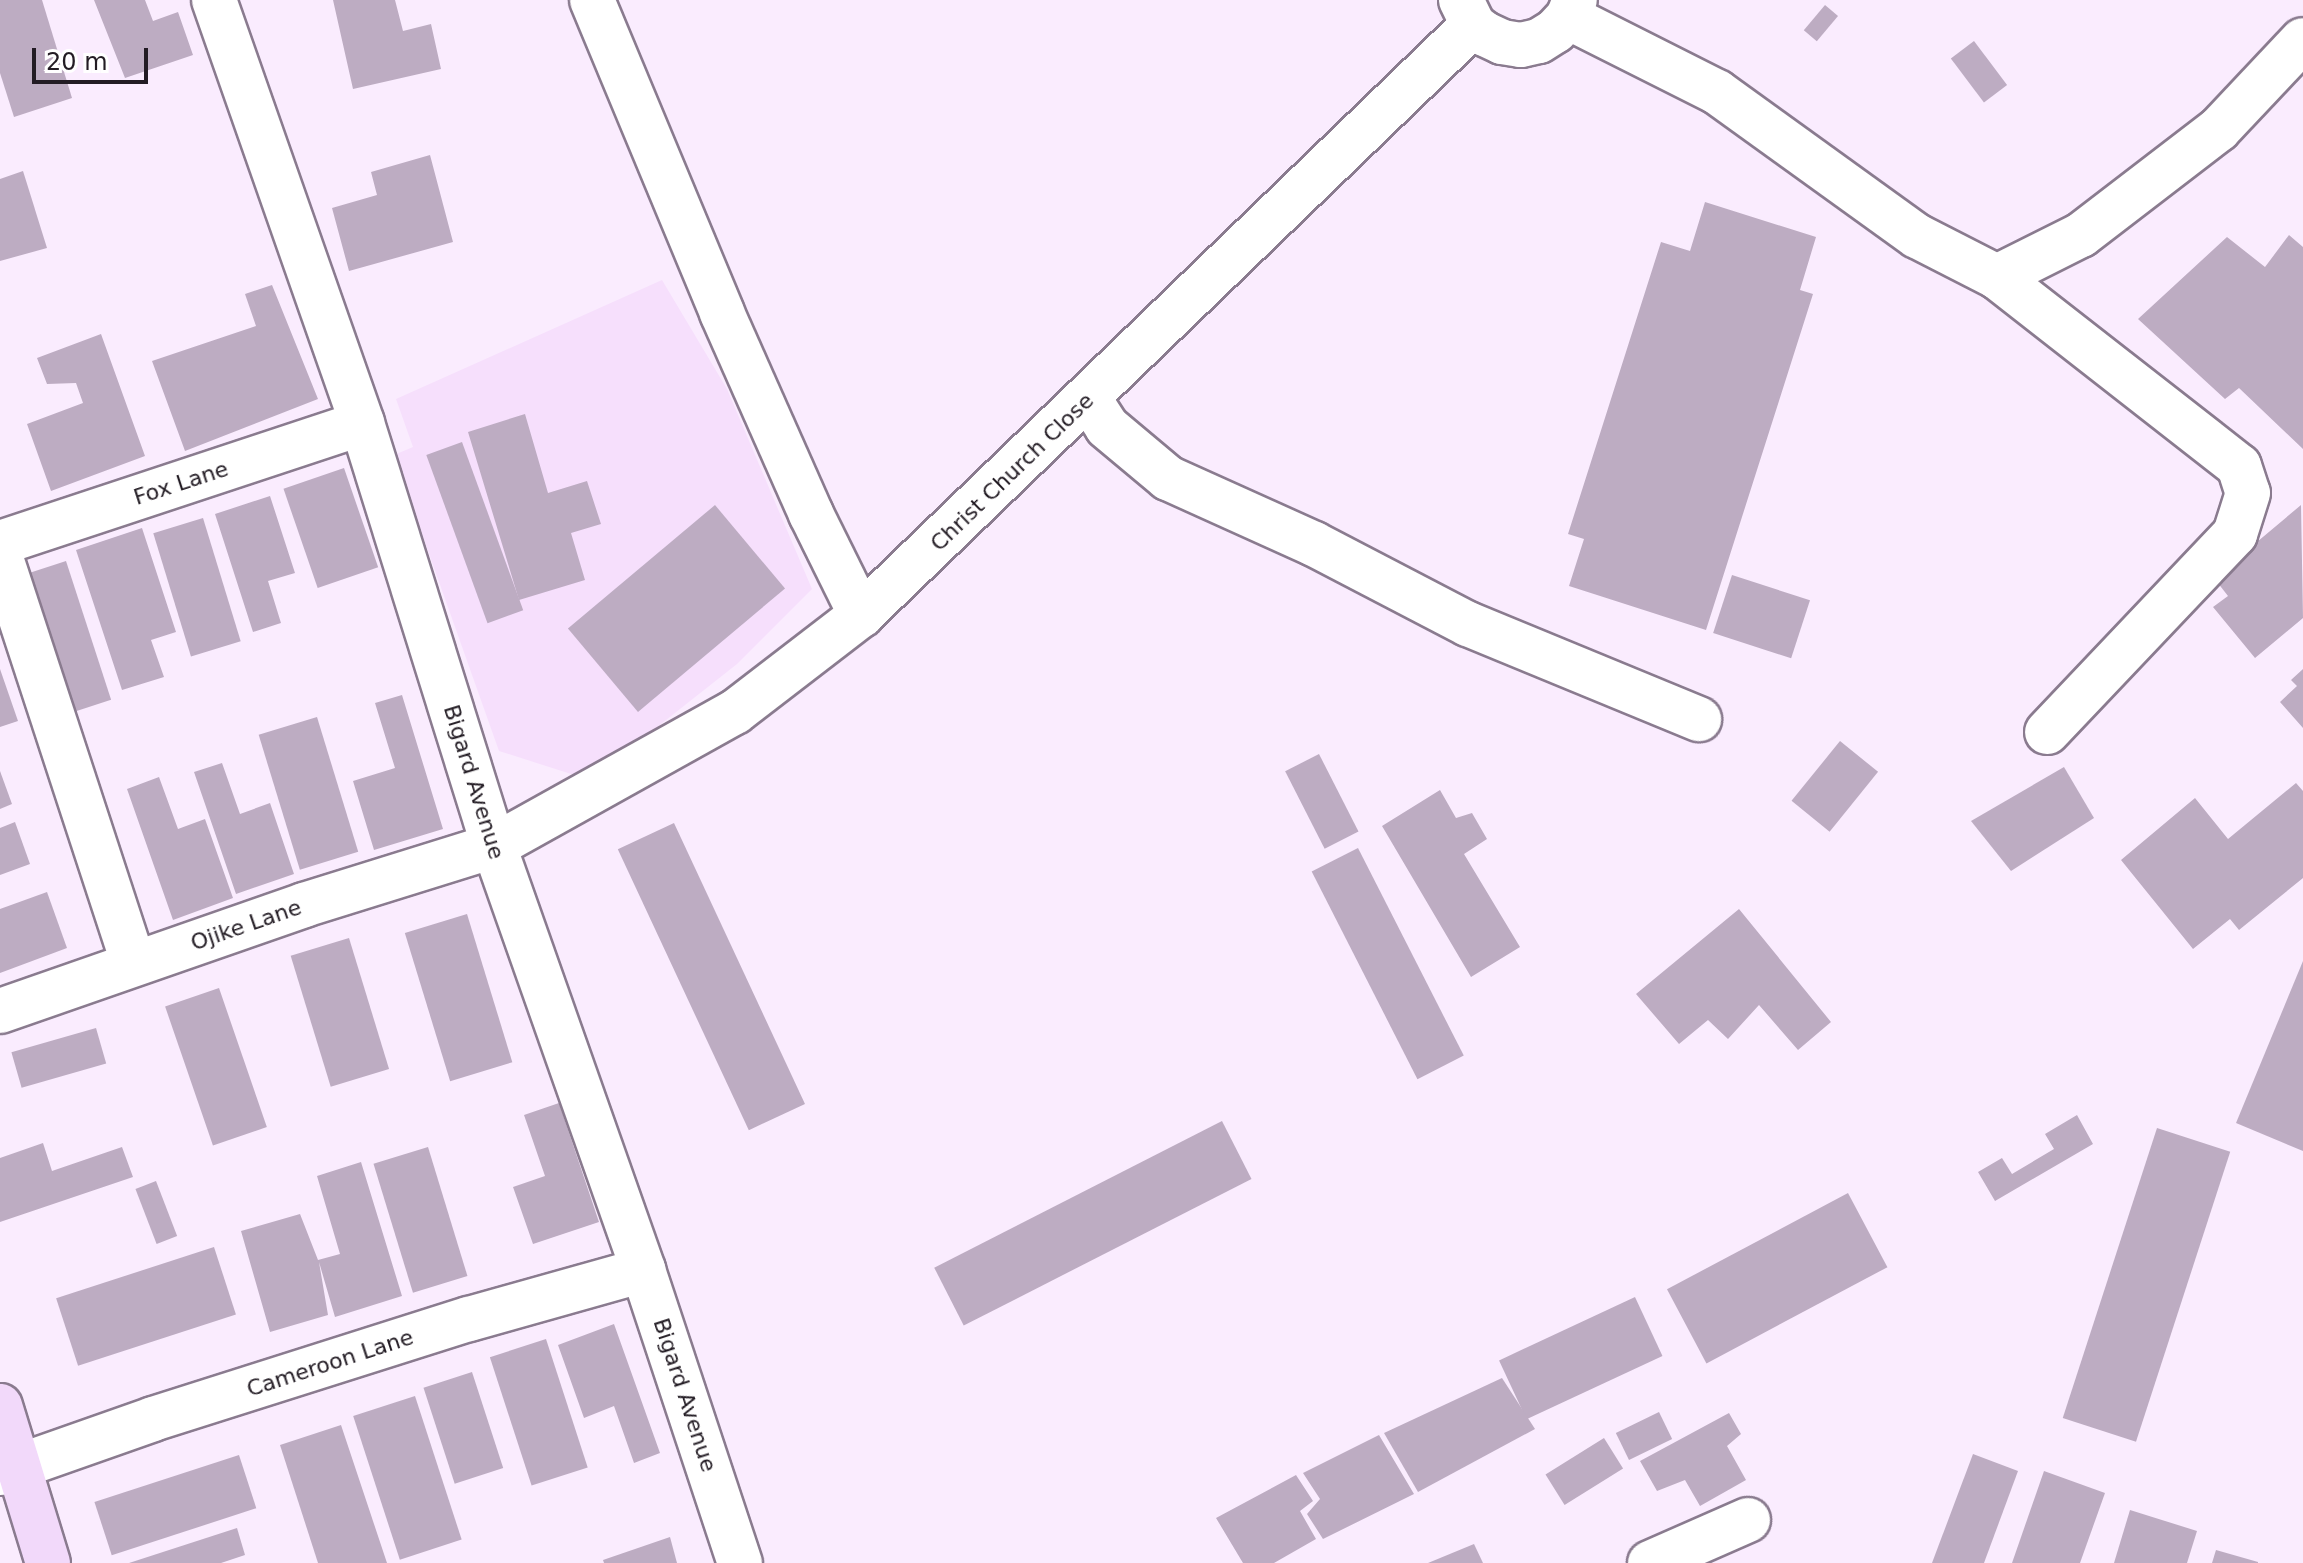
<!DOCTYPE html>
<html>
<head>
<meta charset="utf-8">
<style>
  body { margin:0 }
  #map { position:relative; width:2303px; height:1563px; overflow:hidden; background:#faecfe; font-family:"DejaVu Sans",sans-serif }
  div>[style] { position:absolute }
  .built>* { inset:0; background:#f6dffc }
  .building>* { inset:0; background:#bdacc2; transform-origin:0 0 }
  .roads { filter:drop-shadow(2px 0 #8a7b8f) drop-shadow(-2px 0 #8a7b8f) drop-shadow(0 2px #8a7b8f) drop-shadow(0 -2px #8a7b8f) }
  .minor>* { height:44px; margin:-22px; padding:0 22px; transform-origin:22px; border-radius:22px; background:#fff }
  .major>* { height:44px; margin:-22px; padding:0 22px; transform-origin:22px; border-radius:22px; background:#f2d9fa }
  span { translate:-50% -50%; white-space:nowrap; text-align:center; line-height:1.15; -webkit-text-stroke:6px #fff; paint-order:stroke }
  .street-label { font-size:22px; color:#231c24 }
  .scale { position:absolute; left:32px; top:48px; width:116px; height:36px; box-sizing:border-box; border:4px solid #231c24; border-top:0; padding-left:10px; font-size:24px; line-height:28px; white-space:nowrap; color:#231c24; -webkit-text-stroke:6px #fff; paint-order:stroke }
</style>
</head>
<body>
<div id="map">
  <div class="built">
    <div style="clip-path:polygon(662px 280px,727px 389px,812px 589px,737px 664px,590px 780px,499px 751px,394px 455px,413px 447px,396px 399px)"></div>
  </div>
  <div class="building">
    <div style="clip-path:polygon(0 0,42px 0,72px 98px,14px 117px,0 73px)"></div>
    <div style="clip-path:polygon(94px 0,145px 0,153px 21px,178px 12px,193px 55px,125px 78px)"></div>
    <div style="clip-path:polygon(333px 0,395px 0,403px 31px,431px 24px,441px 69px,353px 89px)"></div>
    <div style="left:1825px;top:5px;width:17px;height:33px;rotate:40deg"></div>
    <div style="left:1974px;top:41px;width:55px;height:29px;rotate:53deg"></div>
    <div style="clip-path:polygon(430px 155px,453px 242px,349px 271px,332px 208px,377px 195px,371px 172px)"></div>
    <div style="clip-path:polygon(23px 171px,47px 248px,0 261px,0 179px)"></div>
    <div style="clip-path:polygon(1705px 202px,1816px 237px,1800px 290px,1813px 294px,1706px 630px,1569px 586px,1584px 539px,1568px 534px,1661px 242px,1690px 251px)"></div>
    <div style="clip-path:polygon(2289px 235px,2303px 247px,2303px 449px,2239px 388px,2225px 399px,2138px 319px,2227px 237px,2265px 267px)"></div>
    <div style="clip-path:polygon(272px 285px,318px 399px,185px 451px,152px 361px,256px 326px,245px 294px)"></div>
    <div style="clip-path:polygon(101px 334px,145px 456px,51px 491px,27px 424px,83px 403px,76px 383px,47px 384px,37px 358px)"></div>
    <div style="clip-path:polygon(525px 414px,548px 493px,587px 481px,601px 524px,571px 533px,585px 580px,519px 600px,468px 432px)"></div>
    <div style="left:462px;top:442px;width:179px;height:38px;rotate:70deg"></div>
    <div style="left:344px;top:468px;width:105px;height:64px;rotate:71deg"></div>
    <div style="clip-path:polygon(270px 496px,295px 573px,268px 581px,281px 623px,253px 632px,215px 514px)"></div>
    <div style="left:715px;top:505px;width:109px;height:192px;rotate:50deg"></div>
    <div style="clip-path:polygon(2301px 505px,2303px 618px,2255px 658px,2213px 607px,2228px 596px,2214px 578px)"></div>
    <div style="left:203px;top:518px;width:129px;height:52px;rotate:73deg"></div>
    <div style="clip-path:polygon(142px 528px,176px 632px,151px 640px,164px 677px,122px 690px,76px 550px)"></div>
    <div style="left:66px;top:561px;width:146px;height:50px;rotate:72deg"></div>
    <div style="left:1732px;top:575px;width:82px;height:61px;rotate:18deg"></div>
    <div style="clip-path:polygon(0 669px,18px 721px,0 727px)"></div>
    <div style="clip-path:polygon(2303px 669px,2303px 728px,2280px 702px,2297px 686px,2291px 680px)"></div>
    <div style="clip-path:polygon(402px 695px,443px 829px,374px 850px,353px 781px,395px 768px,375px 703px)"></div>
    <div style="left:317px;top:717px;width:141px;height:61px;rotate:73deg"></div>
    <div style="left:1840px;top:741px;width:49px;height:77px;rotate:39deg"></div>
    <div style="left:1319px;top:754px;width:87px;height:38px;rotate:63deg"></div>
    <div style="clip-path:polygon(222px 763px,240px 814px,270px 803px,294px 874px,236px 894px,194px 772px)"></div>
    <div style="clip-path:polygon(2064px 767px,2094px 818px,2011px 871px,1971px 821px)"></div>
    <div style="clip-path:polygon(0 771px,12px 804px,0 809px)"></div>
    <div style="clip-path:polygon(159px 777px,178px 829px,205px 819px,233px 898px,173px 920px,127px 789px)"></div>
    <div style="clip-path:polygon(2296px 783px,2303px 791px,2303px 878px,2239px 930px,2230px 919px,2193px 949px,2121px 860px,2195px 798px,2228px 839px)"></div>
    <div style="clip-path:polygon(1440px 790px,1456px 818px,1472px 813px,1487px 839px,1464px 854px,1520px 947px,1471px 977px,1382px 826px)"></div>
    <div style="clip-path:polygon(15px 822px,30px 864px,0 875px,0 828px)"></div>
    <div style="left:674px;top:823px;width:310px;height:62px;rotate:65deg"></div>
    <div style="left:1358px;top:848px;width:233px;height:52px;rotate:63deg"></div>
    <div style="clip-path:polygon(47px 892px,67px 948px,0 973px,0 909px)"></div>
    <div style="clip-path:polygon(1739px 909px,1831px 1022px,1798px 1050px,1759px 1005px,1728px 1039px,1708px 1020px,1679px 1044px,1636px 994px)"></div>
    <div style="left:467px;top:914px;width:155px;height:65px;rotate:73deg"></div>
    <div style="left:349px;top:938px;width:137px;height:61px;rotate:73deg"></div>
    <div style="clip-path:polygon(2303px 961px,2303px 1151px,2236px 1123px)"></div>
    <div style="left:219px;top:988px;width:147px;height:57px;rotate:71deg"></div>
    <div style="left:96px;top:1028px;width:37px;height:88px;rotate:74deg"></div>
    <div style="clip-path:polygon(559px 1103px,599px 1222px,533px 1244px,513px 1187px,545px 1176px,524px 1115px)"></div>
    <div style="clip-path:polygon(2077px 1115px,2093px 1144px,1995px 1201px,1978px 1172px,2002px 1158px,2012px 1174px,2054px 1149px,2045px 1134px)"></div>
    <div style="left:1222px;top:1121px;width:65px;height:323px;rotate:63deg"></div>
    <div style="left:2157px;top:1128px;width:77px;height:305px;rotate:18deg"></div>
    <div style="clip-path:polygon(43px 1143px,52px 1171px,122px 1147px,133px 1177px,0 1222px,0 1158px)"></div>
    <div style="left:428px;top:1147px;width:135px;height:57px;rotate:73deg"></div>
    <div style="clip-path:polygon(361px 1162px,402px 1296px,335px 1317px,319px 1262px,328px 1315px,270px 1332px,241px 1231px,300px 1214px,318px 1260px,340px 1254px,317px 1176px)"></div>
    <div style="left:156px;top:1181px;width:59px;height:22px;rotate:69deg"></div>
    <div style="left:1848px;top:1193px;width:84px;height:205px;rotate:62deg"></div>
    <div style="left:214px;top:1247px;width:71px;height:166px;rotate:72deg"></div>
    <div style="left:1635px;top:1297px;width:65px;height:150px;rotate:65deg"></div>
    <div style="clip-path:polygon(614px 1324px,660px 1453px,634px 1463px,614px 1406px,584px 1418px,558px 1345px)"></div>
    <div style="left:546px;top:1339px;width:135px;height:59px;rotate:72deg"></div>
    <div style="left:472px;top:1372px;width:101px;height:51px;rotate:72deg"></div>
    <div style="clip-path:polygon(1502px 1378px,1535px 1429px,1418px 1492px,1384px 1433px)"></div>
    <div style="left:415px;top:1396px;width:151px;height:65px;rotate:72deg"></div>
    <div style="left:1659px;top:1412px;width:30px;height:48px;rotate:64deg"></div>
    <div style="clip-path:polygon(1729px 1413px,1741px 1434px,1727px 1446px,1746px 1480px,1700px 1506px,1685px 1480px,1657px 1491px,1640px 1461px)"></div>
    <div style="clip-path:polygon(341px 1425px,387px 1563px,318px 1563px,280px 1445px)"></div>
    <div style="clip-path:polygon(1379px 1435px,1414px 1494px,1323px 1539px,1307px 1514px,1320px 1499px,1303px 1473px)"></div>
    <div style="left:1604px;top:1438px;width:36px;height:69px;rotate:58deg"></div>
    <div style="clip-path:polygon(1973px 1454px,2018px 1471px,1984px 1563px,1932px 1563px)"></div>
    <div style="left:239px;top:1455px;width:56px;height:152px;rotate:72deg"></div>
    <div style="clip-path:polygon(2044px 1471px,2105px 1493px,2080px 1563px,2012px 1563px)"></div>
    <div style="clip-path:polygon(1296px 1475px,1313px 1501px,1300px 1511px,1316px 1539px,1274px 1563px,1243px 1563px,1216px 1518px)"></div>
    <div style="clip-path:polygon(2130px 1510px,2197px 1531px,2187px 1563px,2114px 1563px)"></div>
    <div style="clip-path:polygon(237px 1528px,245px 1555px,221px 1563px,129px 1563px)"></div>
    <div style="clip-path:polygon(670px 1537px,677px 1563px,604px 1563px,603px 1560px)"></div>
    <div style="clip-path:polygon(1474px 1544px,1483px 1563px,1428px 1563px)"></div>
    <div style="clip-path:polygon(2216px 1550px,2258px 1562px,2258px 1563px,2212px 1563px)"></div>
  </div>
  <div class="roads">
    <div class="minor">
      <div style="left:214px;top:0;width:448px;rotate:70.7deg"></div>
      <div style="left:362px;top:423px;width:443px;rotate:72.7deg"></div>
      <div style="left:494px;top:846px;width:449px;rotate:70.6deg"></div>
      <div style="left:643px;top:1270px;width:309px;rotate:71.7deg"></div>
      <div style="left:592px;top:0;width:339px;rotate:67.4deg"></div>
      <div style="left:722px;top:313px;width:220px;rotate:66.1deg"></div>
      <div style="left:811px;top:514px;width:113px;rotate:63.7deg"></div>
      <div style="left:1461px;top:0;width:28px;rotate:64deg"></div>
      <div style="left:1473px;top:25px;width:15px;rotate:37deg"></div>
      <div style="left:1485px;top:34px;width:19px;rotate:25deg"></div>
      <div style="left:1502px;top:42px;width:19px;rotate:9deg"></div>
      <div style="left:1521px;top:45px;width:18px;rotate:-13deg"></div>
      <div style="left:1539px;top:41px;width:19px;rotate:-32deg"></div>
      <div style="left:1555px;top:31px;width:19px;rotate:-47deg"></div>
      <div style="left:1568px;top:17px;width:18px;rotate:-68deg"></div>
      <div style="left:1568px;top:17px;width:167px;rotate:26.7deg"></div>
      <div style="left:1717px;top:92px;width:246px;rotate:35.8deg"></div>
      <div style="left:1917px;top:236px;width:90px;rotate:27.1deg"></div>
      <div style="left:1997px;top:277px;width:307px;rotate:38deg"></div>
      <div style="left:2239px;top:466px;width:28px;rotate:72deg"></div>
      <div style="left:2248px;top:493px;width:43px;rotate:107.6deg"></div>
      <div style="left:2235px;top:534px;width:273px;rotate:133.5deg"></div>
      <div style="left:1997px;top:277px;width:94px;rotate:-26.6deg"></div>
      <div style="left:2081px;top:235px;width:174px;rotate:-37.5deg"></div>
      <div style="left:2219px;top:129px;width:122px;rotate:-46.7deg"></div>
      <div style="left:1089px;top:399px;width:33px;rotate:57deg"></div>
      <div style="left:1107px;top:427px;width:80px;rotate:39.9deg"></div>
      <div style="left:1168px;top:478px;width:160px;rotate:24.3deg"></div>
      <div style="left:1314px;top:544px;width:174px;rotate:27.5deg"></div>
      <div style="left:1468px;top:624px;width:250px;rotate:22.4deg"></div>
      <div style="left:0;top:543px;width:381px;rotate:-18.3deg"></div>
      <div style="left:0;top:555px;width:429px;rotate:71.9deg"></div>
      <div style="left:0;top:1011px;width:322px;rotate:-19.2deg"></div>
      <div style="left:304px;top:905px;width:199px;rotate:-17.3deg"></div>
      <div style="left:494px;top:846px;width:276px;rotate:-29.1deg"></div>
      <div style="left:735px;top:712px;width:159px;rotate:-37.6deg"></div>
      <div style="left:861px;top:615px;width:850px;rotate:-43.95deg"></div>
      <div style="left:0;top:1473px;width:162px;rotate:-19.4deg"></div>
      <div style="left:153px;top:1419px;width:331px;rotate:-17.6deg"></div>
      <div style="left:469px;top:1319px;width:181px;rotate:-15.7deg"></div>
      <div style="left:1650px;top:1563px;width:107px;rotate:-23.7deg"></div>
    </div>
    <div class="major">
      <div style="left:0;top:1406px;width:164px;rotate:73deg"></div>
    </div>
  </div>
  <div class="street-label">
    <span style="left:1012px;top:472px;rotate:-44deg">Christ Church Close</span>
    <span style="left:181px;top:483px;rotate:-18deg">Fox Lane</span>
    <span style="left:474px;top:782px;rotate:73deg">Bigard Avenue</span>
    <span style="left:246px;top:925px;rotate:-19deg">Ojike Lane</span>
    <span style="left:330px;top:1363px;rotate:-18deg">Cameroon Lane</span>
    <span style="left:685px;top:1395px;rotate:72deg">Bigard Avenue</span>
  </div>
  <div class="scale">20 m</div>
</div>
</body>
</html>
